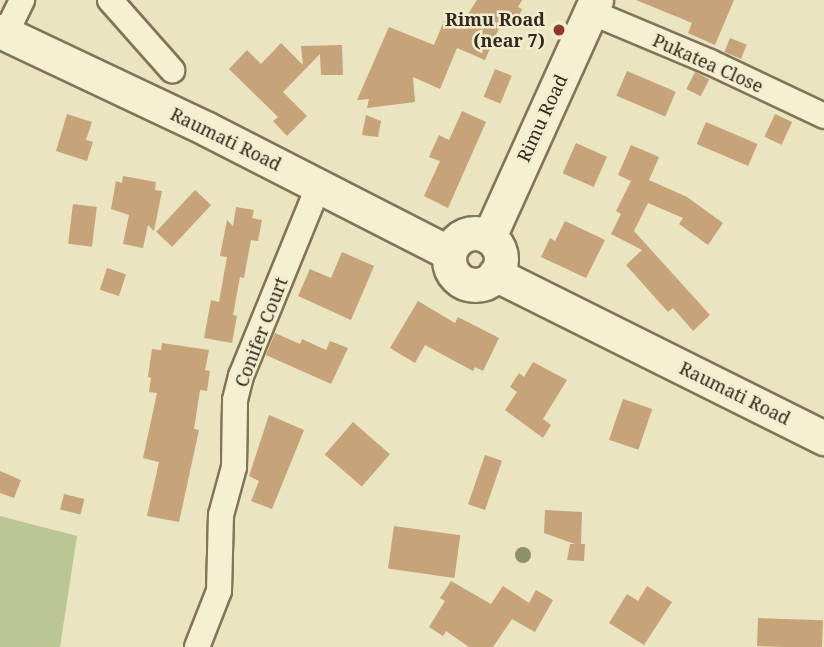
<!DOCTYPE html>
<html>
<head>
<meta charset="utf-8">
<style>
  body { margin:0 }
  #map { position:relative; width:824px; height:647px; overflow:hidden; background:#eae4c0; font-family:"Noto Serif",serif }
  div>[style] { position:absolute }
  .green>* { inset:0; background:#bac795 }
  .building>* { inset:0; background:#c6a378; transform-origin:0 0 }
  .roads { filter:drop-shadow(2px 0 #827459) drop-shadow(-2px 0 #827459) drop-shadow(0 2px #827459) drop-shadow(0 -2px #827459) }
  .street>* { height:24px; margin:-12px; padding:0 12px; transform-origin:12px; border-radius:12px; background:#f6f0d2 }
  .secondary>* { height:33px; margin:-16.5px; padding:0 16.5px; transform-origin:16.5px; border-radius:16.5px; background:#f6f0d2 }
  .secondary>.ring { margin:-16.5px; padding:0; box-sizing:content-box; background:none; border:33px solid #f6f0d2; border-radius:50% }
  .trees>* { width:16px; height:16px; margin:-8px; border-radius:50%; background:#8b916a }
  .dots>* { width:19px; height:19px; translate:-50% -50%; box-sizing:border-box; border:4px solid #f2edcf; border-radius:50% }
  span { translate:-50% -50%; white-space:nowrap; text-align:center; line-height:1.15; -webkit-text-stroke:5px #f2edcf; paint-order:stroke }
  .poi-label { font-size:18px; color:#322a1d; font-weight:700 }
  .right { translate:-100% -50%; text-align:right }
  .street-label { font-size:18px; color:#322a1d }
</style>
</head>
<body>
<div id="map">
  <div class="green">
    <div style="clip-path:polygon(0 516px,77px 536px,60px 647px,0 647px)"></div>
  </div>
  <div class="building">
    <div style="clip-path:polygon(477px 0,522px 0,518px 7px,522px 9px,515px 25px,503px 19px,485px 60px,457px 48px,440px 89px,413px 77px,415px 102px,367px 108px,369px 99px,357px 100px,389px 27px,434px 45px,444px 21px,459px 28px)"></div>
    <div style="clip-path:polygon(636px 0,734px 0,715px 45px,688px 33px,692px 23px)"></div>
    <div style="left:730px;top:38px;width:18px;height:15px;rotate:22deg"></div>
    <div style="clip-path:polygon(281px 43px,303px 65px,301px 46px,342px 45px,343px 75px,321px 75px,320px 54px,283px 92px,307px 116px,287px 136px,273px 121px,278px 117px,229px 69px,247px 50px,261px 64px)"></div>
    <div style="left:495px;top:69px;width:18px;height:30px;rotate:22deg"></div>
    <div style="left:627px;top:71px;width:53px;height:27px;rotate:23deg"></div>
    <div style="left:695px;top:72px;width:16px;height:19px;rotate:27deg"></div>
    <div style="clip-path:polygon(462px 111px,486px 122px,448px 208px,424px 196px,440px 161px,429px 157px,439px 135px,449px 140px)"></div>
    <div style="clip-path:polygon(67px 114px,92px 122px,86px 140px,93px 142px,87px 161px,56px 151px)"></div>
    <div style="left:775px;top:114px;width:19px;height:25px;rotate:25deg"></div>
    <div style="clip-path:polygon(366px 115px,381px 121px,378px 137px,362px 135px)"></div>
    <div style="left:706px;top:122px;width:56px;height:24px;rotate:23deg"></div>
    <div style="left:576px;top:143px;width:34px;height:33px;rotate:24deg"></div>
    <div style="clip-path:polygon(631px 145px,659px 157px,649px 180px,687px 197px,723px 223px,708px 245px,679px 224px,683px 218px,648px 203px,634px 231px,710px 315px,693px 331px,673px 308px,668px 312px,626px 265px,642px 250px,611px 234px,621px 214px,616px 211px,631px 181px,618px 175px)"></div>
    <div style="clip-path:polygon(123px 176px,156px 182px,155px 190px,162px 191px,154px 231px,148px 225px,143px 248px,123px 244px,129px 215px,111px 209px,116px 181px,122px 183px)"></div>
    <div style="left:195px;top:190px;width:22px;height:57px;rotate:43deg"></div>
    <div style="left:73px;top:204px;width:24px;height:40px;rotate:7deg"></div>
    <div style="clip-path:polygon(236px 207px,254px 210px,252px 218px,262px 220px,258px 241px,251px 240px,244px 278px,240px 277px,233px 315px,237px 316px,232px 343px,204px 338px,211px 300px,219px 302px,227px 257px,220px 256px,227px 220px,233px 226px)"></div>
    <div style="clip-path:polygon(565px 221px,605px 240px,586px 278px,541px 257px,550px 238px,555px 241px)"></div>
    <div style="clip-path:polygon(342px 252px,374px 266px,351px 320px,298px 296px,310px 269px,331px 278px)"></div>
    <div style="left:107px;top:268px;width:20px;height:23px;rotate:18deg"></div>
    <div style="clip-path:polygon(418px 301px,455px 323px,458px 317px,499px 338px,483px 371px,475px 367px,473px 371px,425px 345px,415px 363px,390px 348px)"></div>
    <div style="clip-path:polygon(275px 333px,300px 344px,302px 339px,326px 350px,330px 341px,348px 348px,331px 384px,266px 355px)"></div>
    <div style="clip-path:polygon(162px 343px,209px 350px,205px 370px,210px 371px,207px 391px,200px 390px,194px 429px,199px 430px,179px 522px,147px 516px,159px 462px,143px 458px,157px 393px,149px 392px,151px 378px,148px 377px,152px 349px,161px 350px)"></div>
    <div style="clip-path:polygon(533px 362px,567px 380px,543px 419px,551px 425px,543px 438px,505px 410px,517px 392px,510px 387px,519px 373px,524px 377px)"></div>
    <div style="left:623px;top:399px;width:31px;height:43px;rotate:19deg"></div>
    <div style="clip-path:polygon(269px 415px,304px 430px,272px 509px,251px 501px,259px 481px,249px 476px)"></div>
    <div style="left:353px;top:422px;width:49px;height:43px;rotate:41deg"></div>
    <div style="left:485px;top:455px;width:18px;height:52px;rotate:19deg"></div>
    <div style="clip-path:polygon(0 471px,21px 480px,14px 498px,0 493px)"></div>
    <div style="left:64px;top:494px;width:21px;height:16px;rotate:14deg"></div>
    <div style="clip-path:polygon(545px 510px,582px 512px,581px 544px,585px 544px,584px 561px,567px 560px,570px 544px,575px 544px,544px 533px)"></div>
    <div style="left:394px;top:526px;width:67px;height:43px;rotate:8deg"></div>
    <div style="clip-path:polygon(451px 581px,491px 604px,503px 586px,529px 603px,536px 590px,553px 600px,535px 632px,512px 619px,493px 647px,469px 647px,446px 631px,443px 636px,429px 627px,445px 601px,440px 598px)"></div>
    <div style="clip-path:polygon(647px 586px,672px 602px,644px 645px,609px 623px,627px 594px,638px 601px)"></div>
    <div style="left:758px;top:618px;width:65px;height:28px;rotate:2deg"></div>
  </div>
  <div class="roads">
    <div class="street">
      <div style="left:110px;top:0;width:94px;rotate:48.5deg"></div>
      <div style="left:591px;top:12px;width:129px;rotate:22.8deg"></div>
      <div style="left:710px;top:62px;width:126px;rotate:25.3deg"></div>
      <div style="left:6px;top:33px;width:37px;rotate:-64deg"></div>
      <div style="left:197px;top:647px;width:60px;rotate:-68.6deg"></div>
      <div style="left:219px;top:591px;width:76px;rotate:-88.5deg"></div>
      <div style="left:221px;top:515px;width:50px;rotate:-74.8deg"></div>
      <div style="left:234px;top:467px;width:67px;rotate:-89.1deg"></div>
      <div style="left:235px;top:400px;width:25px;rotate:-76deg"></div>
      <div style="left:241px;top:376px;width:206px;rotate:-67.8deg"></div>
    </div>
    <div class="secondary">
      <div style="left:0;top:31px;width:229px;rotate:25.3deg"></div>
      <div style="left:207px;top:129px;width:272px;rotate:27.1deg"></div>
      <div class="ring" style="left:449px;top:233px;width:19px;height:19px"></div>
      <div style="left:489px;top:237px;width:260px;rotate:-65.7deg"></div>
      <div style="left:495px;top:274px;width:368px;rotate:26.5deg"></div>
    </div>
  </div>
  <div class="trees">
    <div style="left:523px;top:555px"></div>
  </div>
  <div class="dots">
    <div style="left:559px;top:30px;background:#8d3a2d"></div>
  </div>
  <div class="poi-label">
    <span class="right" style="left:545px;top:30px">Rimu Road<br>(near 7)</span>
  </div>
  <div class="street-label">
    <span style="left:708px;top:63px;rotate:24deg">Pukatea Close</span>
    <span style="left:542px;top:118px;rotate:-65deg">Rimu Road</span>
    <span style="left:226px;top:139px;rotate:26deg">Raumati Road</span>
    <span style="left:261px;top:332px;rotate:-69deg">Conifer Court</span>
    <span style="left:735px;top:393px;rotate:26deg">Raumati Road</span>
  </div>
</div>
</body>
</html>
